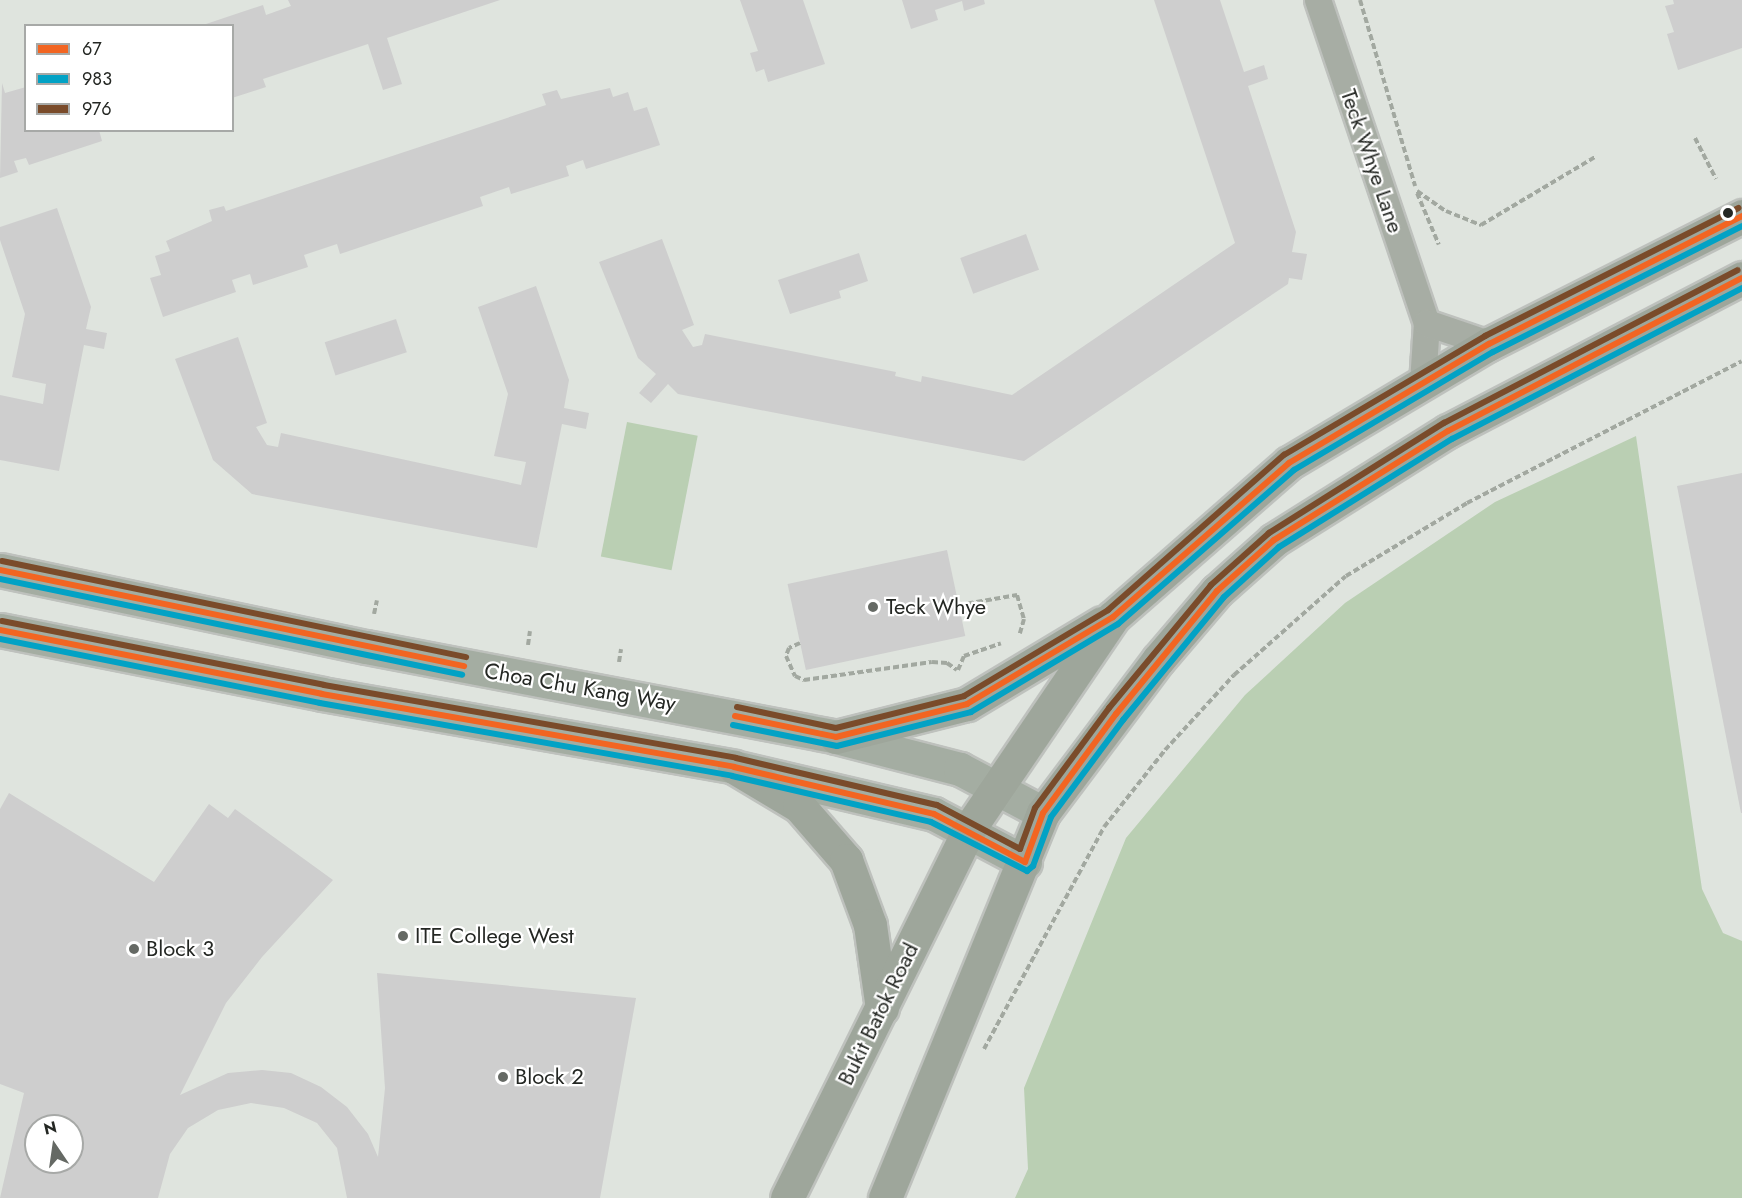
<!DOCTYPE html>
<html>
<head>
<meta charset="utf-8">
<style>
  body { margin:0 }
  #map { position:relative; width:1742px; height:1198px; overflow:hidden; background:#dfe4de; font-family:Jost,sans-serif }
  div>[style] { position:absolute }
  .green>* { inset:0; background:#bacfb3; transform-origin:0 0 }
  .building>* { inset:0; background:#cecece; transform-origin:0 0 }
  .path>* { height:4px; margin-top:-2px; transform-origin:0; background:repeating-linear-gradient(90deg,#a2a8a0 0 6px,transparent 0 9px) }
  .roads { filter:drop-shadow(2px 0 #bec1bd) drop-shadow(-2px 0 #bec1bd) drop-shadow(0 2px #bec1bd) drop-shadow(0 -2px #bec1bd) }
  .street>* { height:26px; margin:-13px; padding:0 13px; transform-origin:13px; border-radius:13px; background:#a7ada4 }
  .secondary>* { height:33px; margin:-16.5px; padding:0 16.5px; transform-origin:16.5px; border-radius:16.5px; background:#a4ada2 }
  .primary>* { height:33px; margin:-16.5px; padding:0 16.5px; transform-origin:16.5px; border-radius:16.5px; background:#9ea69b }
  .bus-1>* { height:6px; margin:-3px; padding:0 3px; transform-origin:3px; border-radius:3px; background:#f26522 }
  .bus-2>* { height:6px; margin:-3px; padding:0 3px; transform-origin:3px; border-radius:3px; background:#02a2c5 }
  .bus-3>* { height:6px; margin:-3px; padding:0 3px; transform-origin:3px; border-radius:3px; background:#7a4b2a }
  .dots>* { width:16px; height:16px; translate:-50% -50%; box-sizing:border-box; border:3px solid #fff; border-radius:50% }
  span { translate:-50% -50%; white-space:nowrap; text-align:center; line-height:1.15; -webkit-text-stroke:4.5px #fff; paint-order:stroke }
  .street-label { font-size:22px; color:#242723 }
  .poi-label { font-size:22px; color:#242723 }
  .left { translate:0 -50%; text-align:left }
  .legend { position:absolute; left:24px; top:24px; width:210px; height:108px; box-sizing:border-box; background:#fff; border:2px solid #a7a9a7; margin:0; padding:8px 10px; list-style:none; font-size:18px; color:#242723 }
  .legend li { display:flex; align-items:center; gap:12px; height:30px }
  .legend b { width:30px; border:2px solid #a7a9a7 }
  .north { position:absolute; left:24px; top:1114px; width:60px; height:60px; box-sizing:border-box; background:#fff; border:2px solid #a7a9a7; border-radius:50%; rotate:347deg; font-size:16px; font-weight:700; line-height:24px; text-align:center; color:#242723 }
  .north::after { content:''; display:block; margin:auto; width:21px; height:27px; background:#656964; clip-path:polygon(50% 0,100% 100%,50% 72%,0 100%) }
</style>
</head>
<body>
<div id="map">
  <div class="green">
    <div style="left:627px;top:422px;width:72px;height:137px;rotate:11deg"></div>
    <div style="clip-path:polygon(1636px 436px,1702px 889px,1723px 933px,1742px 941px,1742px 1198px,1015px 1198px,1028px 1169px,1024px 1088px,1126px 838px,1245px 695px,1345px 603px,1495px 502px)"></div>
  </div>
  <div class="building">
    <div style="clip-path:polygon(288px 0,500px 0,387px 38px,402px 84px,383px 90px,368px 44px,263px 79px,266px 87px,232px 98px,232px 26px,203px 25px,263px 5px,266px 15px,291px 6px)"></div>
    <div style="clip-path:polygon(740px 0,803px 0,825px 64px,768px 82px,764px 69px,756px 72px,750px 53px,758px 51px)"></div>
    <div style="clip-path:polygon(902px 0,984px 0,985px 4px,964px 11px,962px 1px,935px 10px,938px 20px,911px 29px)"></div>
    <div style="clip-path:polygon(1154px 0,1220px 0,1244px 72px,1264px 65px,1268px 79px,1248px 86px,1296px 232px,1292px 252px,1307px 254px,1302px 280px,1289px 278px,1288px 284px,1024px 461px,678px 394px,668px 384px,651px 403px,639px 393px,656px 374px,638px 358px,599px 262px,662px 239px,694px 325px,682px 330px,693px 347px,702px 345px,705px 334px,896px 372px,895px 376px,921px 382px,922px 376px,1012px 395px,1235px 243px)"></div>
    <div style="clip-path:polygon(1673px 0,1742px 0,1742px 48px,1678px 70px,1667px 34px,1674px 32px,1665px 6px,1674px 4px)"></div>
    <div style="clip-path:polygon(2px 83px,5px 93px,26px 87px,26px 130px,99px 130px,102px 141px,29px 165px,26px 158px,14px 161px,18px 172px,0 178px)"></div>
    <div style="clip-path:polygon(610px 88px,613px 97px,628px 92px,634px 111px,647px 107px,660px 145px,586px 169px,583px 160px,566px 166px,569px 176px,511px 194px,509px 187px,480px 197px,483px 206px,340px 254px,337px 244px,304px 255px,308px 267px,253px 285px,250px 274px,232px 280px,236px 292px,163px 317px,150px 278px,161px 275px,155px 256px,170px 251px,166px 241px,212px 221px,209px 210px,224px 206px,226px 211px,546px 105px,542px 94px,557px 90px,561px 99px)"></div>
    <div style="clip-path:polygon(57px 208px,91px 307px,86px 329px,107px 333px,104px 349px,84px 345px,59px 471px,0 460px,0 395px,43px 404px,46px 384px,12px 377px,25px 314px,0 240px,0 227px)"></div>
    <div style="left:1026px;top:234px;width:38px;height:70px;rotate:70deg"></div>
    <div style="clip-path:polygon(859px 253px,868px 281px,839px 291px,841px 298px,790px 314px,778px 280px)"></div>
    <div style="clip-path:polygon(536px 286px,569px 380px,564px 408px,589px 413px,586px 429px,562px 424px,537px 548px,252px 494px,213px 460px,175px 359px,238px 337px,267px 423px,256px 427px,267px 445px,278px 447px,281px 433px,521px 485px,526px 462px,494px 456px,508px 394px,478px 307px)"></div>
    <div style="left:396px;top:319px;width:35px;height:75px;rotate:72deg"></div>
    <div style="clip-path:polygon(1742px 473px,1742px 813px,1741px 813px,1677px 486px)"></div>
    <div style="left:947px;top:550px;width:88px;height:163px;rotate:78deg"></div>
    <div style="clip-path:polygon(evenodd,9px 793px,154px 882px,209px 804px,228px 818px,235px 809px,333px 880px,262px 957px,226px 1003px,180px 1095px,228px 1073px,262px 1070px,291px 1073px,321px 1087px,347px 1107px,368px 1134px,378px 1157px,385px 1088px,377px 973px,636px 998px,600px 1198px,347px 1198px,337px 1148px,317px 1123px,284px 1108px,251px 1103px,218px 1110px,188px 1128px,170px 1154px,158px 1198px,0 1198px,24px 1093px,0 1084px,0 809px,9px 793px,36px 1126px,72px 1126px,72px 1162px,36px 1162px,36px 1126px)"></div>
  </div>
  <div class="path">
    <div style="left:1360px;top:0;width:194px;rotate:73.5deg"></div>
    <div style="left:1695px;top:138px;width:46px;rotate:62.9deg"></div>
    <div style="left:1417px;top:191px;width:35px;rotate:35deg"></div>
    <div style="left:1446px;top:211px;width:38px;rotate:22deg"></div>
    <div style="left:1481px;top:225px;width:133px;rotate:-30.8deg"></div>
    <div style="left:1417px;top:193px;width:56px;rotate:67.1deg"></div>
    <div style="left:959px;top:605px;width:59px;rotate:-9.8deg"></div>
    <div style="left:1017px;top:595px;width:25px;rotate:74deg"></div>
    <div style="left:1024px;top:619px;width:15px;rotate:106deg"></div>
    <div style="left:374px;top:614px;width:14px;rotate:-78deg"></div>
    <div style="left:800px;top:643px;width:12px;rotate:156deg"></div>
    <div style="left:789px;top:648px;width:9px;rotate:111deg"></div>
    <div style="left:786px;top:656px;width:22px;rotate:66deg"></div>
    <div style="left:795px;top:676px;width:10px;rotate:24deg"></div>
    <div style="left:804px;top:680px;width:129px;rotate:-8deg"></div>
    <div style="left:932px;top:662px;width:15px;rotate:4deg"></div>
    <div style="left:947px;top:663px;width:12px;rotate:35deg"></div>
    <div style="left:528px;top:645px;width:14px;rotate:-82deg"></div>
    <div style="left:619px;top:662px;width:13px;rotate:-81deg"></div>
    <div style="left:958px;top:670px;width:15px;rotate:-67deg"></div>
    <div style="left:964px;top:656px;width:39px;rotate:-19deg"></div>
    <div style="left:984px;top:1049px;width:252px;rotate:-61.6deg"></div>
    <div style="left:1104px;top:827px;width:98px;rotate:-51.6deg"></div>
    <div style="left:1165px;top:750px;width:102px;rotate:-47.4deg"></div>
    <div style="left:1234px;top:675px;width:149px;rotate:-41.5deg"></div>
    <div style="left:1346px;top:576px;width:141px;rotate:-31.1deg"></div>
    <div style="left:1467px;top:503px;width:309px;rotate:-27.3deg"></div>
  </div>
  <div class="roads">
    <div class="street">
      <div style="left:1318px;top:0;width:341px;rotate:71.4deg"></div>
      <div style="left:1427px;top:323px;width:61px;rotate:93.8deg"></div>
      <div style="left:1427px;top:323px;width:65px;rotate:18.7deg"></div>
    </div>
    <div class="secondary">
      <div style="left:0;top:570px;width:374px;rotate:11.9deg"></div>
      <div style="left:366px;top:647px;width:479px;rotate:10.8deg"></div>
      <div style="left:836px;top:737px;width:128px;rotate:14.5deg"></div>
      <div style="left:960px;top:769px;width:94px;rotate:27.9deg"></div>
      <div style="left:0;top:630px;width:328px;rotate:11.2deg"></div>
      <div style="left:322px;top:694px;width:418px;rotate:10deg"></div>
      <div style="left:734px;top:767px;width:205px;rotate:13.2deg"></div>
      <div style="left:934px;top:814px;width:103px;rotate:27.8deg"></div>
    </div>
    <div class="primary">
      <div style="left:836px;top:737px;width:135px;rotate:-14.1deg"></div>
      <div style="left:967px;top:704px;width:157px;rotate:-31deg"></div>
      <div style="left:734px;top:767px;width:76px;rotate:31deg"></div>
      <div style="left:799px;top:806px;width:72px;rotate:49deg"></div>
      <div style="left:846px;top:860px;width:69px;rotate:69.7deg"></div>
      <div style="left:870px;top:925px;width:84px;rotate:81.8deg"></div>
      <div style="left:787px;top:1198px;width:411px;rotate:-63.7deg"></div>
      <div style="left:969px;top:829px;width:256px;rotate:-55.8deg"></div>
      <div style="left:1113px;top:617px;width:234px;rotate:-41.2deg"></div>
      <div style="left:1289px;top:463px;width:233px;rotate:-30.8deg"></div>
      <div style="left:1489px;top:344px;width:284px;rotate:-26.8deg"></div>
      <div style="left:885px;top:1198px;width:416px;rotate:-67.7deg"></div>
      <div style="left:1043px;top:813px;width:191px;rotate:-53.1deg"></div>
      <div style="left:1158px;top:660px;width:91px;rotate:-49.5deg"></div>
      <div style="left:1217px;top:591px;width:76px;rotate:-41.8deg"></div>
      <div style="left:1274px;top:540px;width:205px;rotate:-32.1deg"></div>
      <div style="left:1448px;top:431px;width:331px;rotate:-27.5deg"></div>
    </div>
  </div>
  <div class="bus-1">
    <div style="left:0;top:570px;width:474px;rotate:11.7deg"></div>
    <div style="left:0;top:630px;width:328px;rotate:11.2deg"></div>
    <div style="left:322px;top:694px;width:418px;rotate:10deg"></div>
    <div style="left:734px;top:767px;width:205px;rotate:13.2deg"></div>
    <div style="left:934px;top:814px;width:103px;rotate:27.8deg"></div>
    <div style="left:1025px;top:862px;width:52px;rotate:-69.8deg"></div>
    <div style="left:1043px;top:813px;width:123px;rotate:-53.6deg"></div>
    <div style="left:1116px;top:714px;width:159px;rotate:-50.6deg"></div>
    <div style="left:1217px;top:591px;width:76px;rotate:-41.8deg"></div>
    <div style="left:1274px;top:540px;width:205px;rotate:-32.1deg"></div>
    <div style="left:1448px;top:431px;width:331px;rotate:-27.5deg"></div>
    <div style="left:735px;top:716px;width:103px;rotate:11.7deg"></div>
    <div style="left:836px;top:737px;width:135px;rotate:-14.1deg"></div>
    <div style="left:967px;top:704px;width:170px;rotate:-30.8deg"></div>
    <div style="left:1113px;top:617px;width:234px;rotate:-41.2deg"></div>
    <div style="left:1289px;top:463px;width:233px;rotate:-30.8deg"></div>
    <div style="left:1489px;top:344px;width:284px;rotate:-26.8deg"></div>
  </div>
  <div class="bus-2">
    <div style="left:0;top:579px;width:472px;rotate:11.7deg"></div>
    <div style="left:0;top:639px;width:326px;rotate:11.3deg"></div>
    <div style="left:320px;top:703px;width:418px;rotate:10deg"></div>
    <div style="left:732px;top:776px;width:204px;rotate:13deg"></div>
    <div style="left:931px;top:822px;width:108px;rotate:27deg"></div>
    <div style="left:1027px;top:871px;width:8px;rotate:-40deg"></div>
    <div style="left:1033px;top:866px;width:52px;rotate:-69.8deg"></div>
    <div style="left:1051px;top:817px;width:121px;rotate:-53.4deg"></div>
    <div style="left:1123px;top:720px;width:159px;rotate:-50.6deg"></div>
    <div style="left:1224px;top:597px;width:74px;rotate:-42.3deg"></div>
    <div style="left:1279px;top:547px;width:204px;rotate:-32deg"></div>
    <div style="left:1452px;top:439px;width:327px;rotate:-27.5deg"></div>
    <div style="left:733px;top:725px;width:106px;rotate:11.4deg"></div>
    <div style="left:837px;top:746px;width:138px;rotate:-14.2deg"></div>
    <div style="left:971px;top:712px;width:171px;rotate:-30.9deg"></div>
    <div style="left:1118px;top:624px;width:234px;rotate:-41.2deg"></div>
    <div style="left:1294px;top:470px;width:231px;rotate:-30.7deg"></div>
    <div style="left:1493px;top:352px;width:279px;rotate:-26.8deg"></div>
  </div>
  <div class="bus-3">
    <div style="left:2px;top:561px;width:474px;rotate:11.7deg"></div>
    <div style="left:2px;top:621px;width:328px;rotate:11.2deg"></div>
    <div style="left:324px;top:685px;width:418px;rotate:10deg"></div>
    <div style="left:736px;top:758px;width:206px;rotate:13.2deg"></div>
    <div style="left:937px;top:805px;width:94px;rotate:27.9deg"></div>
    <div style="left:1020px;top:849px;width:44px;rotate:-69.9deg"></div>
    <div style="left:1035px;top:808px;width:124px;rotate:-53.5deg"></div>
    <div style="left:1109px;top:708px;width:160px;rotate:-50.3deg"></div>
    <div style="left:1211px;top:585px;width:78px;rotate:-41.9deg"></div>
    <div style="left:1269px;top:533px;width:207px;rotate:-32.2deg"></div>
    <div style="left:1444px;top:423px;width:331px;rotate:-27.5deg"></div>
    <div style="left:737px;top:707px;width:101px;rotate:12deg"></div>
    <div style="left:836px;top:728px;width:132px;rotate:-14deg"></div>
    <div style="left:964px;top:696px;width:168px;rotate:-30.8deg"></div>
    <div style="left:1108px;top:610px;width:235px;rotate:-41.4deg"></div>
    <div style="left:1284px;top:455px;width:234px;rotate:-30.6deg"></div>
    <div style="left:1485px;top:336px;width:284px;rotate:-26.8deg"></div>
  </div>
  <div class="dots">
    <div style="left:1728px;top:213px;background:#242723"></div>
    <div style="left:873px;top:607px;background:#656964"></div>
    <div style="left:403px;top:936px;background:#656964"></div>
    <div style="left:134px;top:949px;background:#656964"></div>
    <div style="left:503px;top:1077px;background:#656964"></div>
  </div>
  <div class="street-label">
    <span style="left:1372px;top:161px;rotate:71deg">Teck Whye Lane</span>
    <span style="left:580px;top:687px;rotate:10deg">Choa Chu Kang Way</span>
    <span style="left:878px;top:1014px;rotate:-64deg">Bukit Batok Road</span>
  </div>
  <div class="poi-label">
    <span class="left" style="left:886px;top:607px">Teck Whye</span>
    <span class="left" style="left:415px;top:936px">ITE College West</span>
    <span class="left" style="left:146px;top:949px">Block 3</span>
    <span class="left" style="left:515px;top:1077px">Block 2</span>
  </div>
  <ul class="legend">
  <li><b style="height:8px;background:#f26522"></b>67</li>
  <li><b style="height:8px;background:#02a2c5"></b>983</li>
  <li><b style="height:8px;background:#7a4b2a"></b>976</li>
  </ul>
  <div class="north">N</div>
</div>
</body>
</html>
